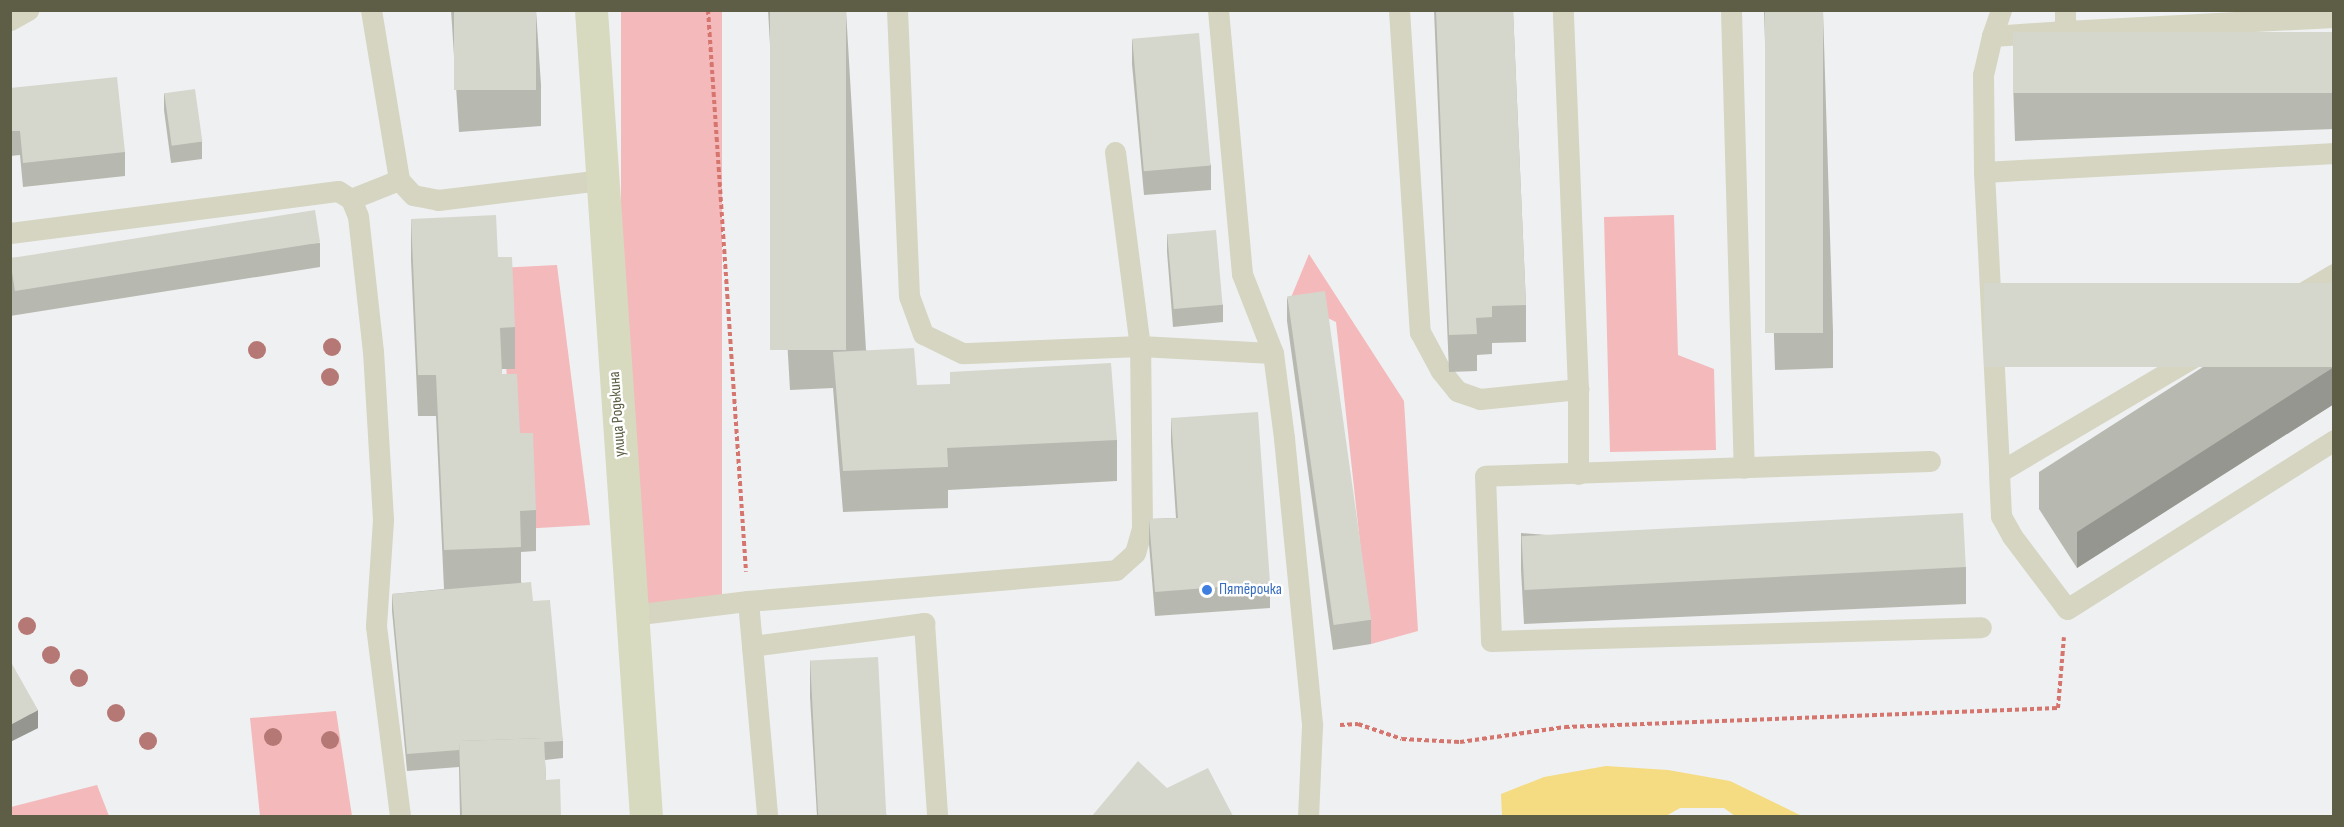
<!DOCTYPE html>
<html>
<head>
<meta charset="utf-8">
<style>
  body { margin:0 }
  #map { position:relative; width:2344px; height:827px; overflow:hidden; background:#eff0f2; font-family:"Sofia Sans Condensed",sans-serif }
  div>[style] { position:absolute }
  .green>* { inset:0; background:#f4b9bb; transform-origin:0 0 }
  .water>* { inset:0; background:#f5db81 }
  .path>* { height:4px; margin-top:-2px; transform-origin:0; background:repeating-linear-gradient(90deg,#d5756d 0 4.5px,transparent 0 7.5px) }
  .lane>* { height:21px; margin:-10.5px; padding:0 10.5px; transform-origin:10.5px; border-radius:10.5px; background:#d5d5c1 }
  .secondary>* { height:33px; margin:-16.5px; padding:0 16.5px; transform-origin:16.5px; border-radius:16.5px; background:#d7dabf }
  .trees>* { width:18px; height:18px; margin:-9px; border-radius:50%; background:#b67874 }
  .wall>* { inset:0; background:#b7b9b0 }
  .shaded-wall>* { inset:0; background:#959690 }
  .building>* { inset:0; background:#d5d7cd; transform-origin:0 0 }
  .dots>* { width:16px; height:16px; translate:-50% -50%; box-sizing:border-box; border:3px solid #fff; border-radius:50% }
  span { translate:-50% -50%; white-space:nowrap; text-align:center; line-height:1.15; -webkit-text-stroke:5px #fff; paint-order:stroke }
  .street-label { font-size:16px; color:#5d5e45 }
  .shop-label { font-size:16px; color:#366cbe }
  .left { translate:0 -50%; text-align:left }
  .frame { position:absolute; inset:0; border:12px solid #5d5e45; pointer-events:none }
</style>
</head>
<body>
<div id="map">
  <div class="green">
    <div style="left:621px;top:11px;width:101px;height:595px"></div>
    <div style="clip-path:polygon(1674px 215px,1678px 355px,1714px 369px,1716px 450px,1610px 452px,1604px 217px)"></div>
    <div style="clip-path:polygon(1309px 254px,1404px 401px,1418px 631px,1371px 644px,1336px 322px,1290px 300px)"></div>
    <div style="clip-path:polygon(557px 265px,590px 525px,521px 529px,497px 268px)"></div>
    <div style="clip-path:polygon(336px 711px,352px 816px,260px 816px,250px 718px)"></div>
    <div style="clip-path:polygon(97px 785px,109px 816px,11px 816px,11px 807px)"></div>
  </div>
  <div class="water">
    <div style="clip-path:polygon(1606px 766px,1668px 770px,1730px 781px,1802px 816px,1735px 816px,1724px 808px,1680px 808px,1666px 816px,1502px 816px,1501px 794px,1544px 777px)"></div>
  </div>
  <div class="path">
    <div style="left:708px;top:10px;width:563px;rotate:86.13deg"></div>
    <div style="left:1340px;top:725px;width:18px;rotate:-3deg"></div>
    <div style="left:1358px;top:724px;width:46px;rotate:18.8deg"></div>
    <div style="left:1402px;top:739px;width:58px;rotate:3deg"></div>
    <div style="left:1460px;top:742px;width:106px;rotate:-8.1deg"></div>
    <div style="left:1565px;top:727px;width:493px;rotate:-2.2deg"></div>
    <div style="left:2058px;top:708px;width:71px;rotate:-85.2deg"></div>
  </div>
  <div class="lane">
    <div style="left:371px;top:10px;width:172px;rotate:80.6deg"></div>
    <div style="left:399px;top:180px;width:21px;rotate:47deg"></div>
    <div style="left:413px;top:195px;width:25px;rotate:11deg"></div>
    <div style="left:438px;top:200px;width:165px;rotate:-7deg"></div>
    <div style="left:1218px;top:10px;width:265px;rotate:84.8deg"></div>
    <div style="left:1242px;top:274px;width:85px;rotate:68.6deg"></div>
    <div style="left:1273px;top:353px;width:86px;rotate:82.6deg"></div>
    <div style="left:1284px;top:438px;width:289px;rotate:84.4deg"></div>
    <div style="left:1312px;top:726px;width:90px;rotate:92.5deg"></div>
    <div style="left:1399px;top:10px;width:323px;rotate:86.3deg"></div>
    <div style="left:1420px;top:332px;width:44px;rotate:61.7deg"></div>
    <div style="left:1441px;top:371px;width:26px;rotate:51deg"></div>
    <div style="left:1457px;top:391px;width:24px;rotate:19deg"></div>
    <div style="left:1480px;top:399px;width:99px;rotate:-5.8deg"></div>
    <div style="left:1578px;top:389px;width:379px;rotate:-92.3deg"></div>
    <div style="left:1731px;top:10px;width:458px;rotate:88.4deg"></div>
    <div style="left:2065px;top:10px;width:21px;rotate:90deg"></div>
    <div style="left:2065px;top:31px;width:269px;rotate:-3deg"></div>
    <div style="left:10px;top:20px;width:21px;rotate:-29deg"></div>
    <div style="left:2065px;top:31px;width:73px;rotate:176.1deg"></div>
    <div style="left:1992px;top:36px;width:40px;rotate:103deg"></div>
    <div style="left:1983px;top:75px;width:97px;rotate:89.4deg"></div>
    <div style="left:1984px;top:172px;width:351px;rotate:-3.1deg"></div>
    <div style="left:1992px;top:36px;width:28px;rotate:-71deg"></div>
    <div style="left:1115px;top:152px;width:196px;rotate:82.7deg"></div>
    <div style="left:1140px;top:346px;width:133px;rotate:3deg"></div>
    <div style="left:1984px;top:172px;width:300px;rotate:87.1deg"></div>
    <div style="left:351px;top:199px;width:52px;rotate:-21.6deg"></div>
    <div style="left:10px;top:233px;width:331px;rotate:-7.3deg"></div>
    <div style="left:338px;top:191px;width:15px;rotate:32deg"></div>
    <div style="left:351px;top:199px;width:18px;rotate:68deg"></div>
    <div style="left:358px;top:216px;width:136px;rotate:83.7deg"></div>
    <div style="left:373px;top:351px;width:169px;rotate:86.6deg"></div>
    <div style="left:383px;top:520px;width:106px;rotate:93.8deg"></div>
    <div style="left:376px;top:626px;width:192px;rotate:82.8deg"></div>
    <div style="left:2334px;top:274px;width:389px;rotate:149.4deg"></div>
    <div style="left:1999px;top:472px;width:44px;rotate:87.4deg"></div>
    <div style="left:2001px;top:516px;width:23px;rotate:61deg"></div>
    <div style="left:2012px;top:536px;width:91px;rotate:53deg"></div>
    <div style="left:2067px;top:609px;width:316px;rotate:-32.3deg"></div>
    <div style="left:1930px;top:461px;width:445px;rotate:178.1deg"></div>
    <div style="left:1485px;top:476px;width:165px;rotate:87.9deg"></div>
    <div style="left:1491px;top:641px;width:490px;rotate:-1.6deg"></div>
    <div style="left:1578px;top:474px;width:85px;rotate:-90deg"></div>
    <div style="left:748px;top:601px;width:216px;rotate:84.9deg"></div>
    <div style="left:632px;top:615px;width:117px;rotate:-6.9deg"></div>
    <div style="left:748px;top:601px;width:369px;rotate:-4.8deg"></div>
    <div style="left:1116px;top:570px;width:25px;rotate:-42deg"></div>
    <div style="left:1135px;top:553px;width:26px;rotate:-74deg"></div>
    <div style="left:1142px;top:528px;width:182px;rotate:-90.6deg"></div>
    <div style="left:1140px;top:346px;width:178px;rotate:177.7deg"></div>
    <div style="left:962px;top:353px;width:43px;rotate:-154deg"></div>
    <div style="left:923px;top:334px;width:40px;rotate:-110.2deg"></div>
    <div style="left:909px;top:296px;width:286px;rotate:-92.4deg"></div>
    <div style="left:752px;top:646px;width:174px;rotate:-7.6deg"></div>
    <div style="left:924px;top:623px;width:193px;rotate:86.1deg"></div>
  </div>
  <div class="secondary">
    <div style="left:591px;top:10px;width:808px;rotate:86.1deg"></div>
  </div>
  <div class="trees">
    <div style="left:332px;top:347px"></div>
    <div style="left:257px;top:350px"></div>
    <div style="left:330px;top:377px"></div>
    <div style="left:27px;top:626px"></div>
    <div style="left:51px;top:655px"></div>
    <div style="left:79px;top:678px"></div>
    <div style="left:116px;top:713px"></div>
    <div style="left:273px;top:737px"></div>
    <div style="left:330px;top:740px"></div>
    <div style="left:148px;top:741px"></div>
  </div>
  <div class="wall">
    <div style="clip-path:polygon(451px 10px,536px 10px,541px 85px,541px 126px,459px 132px)"></div>
    <div style="clip-path:polygon(768px 10px,846px 10px,866px 350px,917px 385px,1117px 440px,1117px 481px,948px 490px,948px 508px,843px 512px,833px 388px,790px 390px)"></div>
    <div style="clip-path:polygon(1434px 10px,1513px 10px,1526px 305px,1526px 342px,1492px 343px,1492px 354px,1477px 355px,1477px 371px,1449px 372px)"></div>
    <div style="clip-path:polygon(1764px 10px,1823px 10px,1833px 331px,1833px 368px,1775px 370px)"></div>
    <div style="clip-path:polygon(2334px 32px,2334px 129px,2015px 141px,2013px 81px,2013px 44px)"></div>
    <div style="clip-path:polygon(1132px 39px,1211px 165px,1211px 190px,1144px 195px,1132px 64px)"></div>
    <div style="clip-path:polygon(10px 88px,125px 152px,125px 176px,23px 187px,20px 155px,10px 156px)"></div>
    <div style="clip-path:polygon(164px 93px,202px 142px,202px 159px,171px 163px,164px 110px)"></div>
    <div style="clip-path:polygon(411px 219px,498px 257px,515px 327px,515px 369px,502px 369px,502px 374px,520px 433px,536px 510px,536px 551px,521px 552px,521px 582px,533px 601px,563px 741px,563px 758px,545px 760px,546px 780px,561px 816px,460px 816px,459px 767px,407px 771px,392px 611px,392px 594px,444px 589px,436px 416px,418px 416px,411px 260px)"></div>
    <div style="clip-path:polygon(1167px 234px,1223px 305px,1223px 322px,1173px 327px,1167px 252px)"></div>
    <div style="clip-path:polygon(320px 243px,320px 267px,10px 316px,10px 258px)"></div>
    <div style="clip-path:polygon(2334px 283px,2334px 404px,2077px 568px,2039px 509px,2039px 472px)"></div>
    <div style="clip-path:polygon(1287px 296px,1371px 620px,1371px 644px,1333px 650px,1287px 321px)"></div>
    <div style="clip-path:polygon(1171px 418px,1270px 583px,1270px 608px,1155px 616px,1149px 544px,1149px 519px,1176px 518px,1171px 442px)"></div>
    <div style="clip-path:polygon(1521px 533px,1966px 567px,1966px 604px,1524px 624px,1521px 570px)"></div>
    <div style="clip-path:polygon(810px 660px,887px 816px,817px 816px,810px 697px)"></div>
    <div style="clip-path:polygon(10px 665px,38px 728px,12px 741px,10px 738px)"></div>
  </div>
  <div class="shaded-wall">
    <div style="clip-path:polygon(2334px 367px,2334px 404px,2077px 568px,2077px 532px)"></div>
    <div style="clip-path:polygon(38px 710px,38px 728px,12px 741px,12px 724px)"></div>
  </div>
  <div class="building">
    <div style="left:454px;top:10px;width:82px;height:80px"></div>
    <div style="left:770px;top:10px;width:76px;height:340px"></div>
    <div style="clip-path:polygon(1436px 10px,1513px 10px,1526px 305px,1492px 306px,1492px 317px,1476px 318px,1477px 334px,1449px 335px)"></div>
    <div style="left:1765px;top:10px;width:58px;height:323px"></div>
    <div style="left:2334px;top:32px;width:61px;height:321px;rotate:90deg"></div>
    <div style="left:1199px;top:33px;width:133px;height:67px;rotate:85deg"></div>
    <div style="clip-path:polygon(117px 77px,125px 152px,23px 163px,20px 131px,10px 131px,10px 88px)"></div>
    <div style="left:195px;top:89px;width:53px;height:31px;rotate:82deg"></div>
    <div style="left:315px;top:210px;width:33px;height:309px;rotate:81deg"></div>
    <div style="clip-path:polygon(496px 215px,498px 257px,512px 257px,515px 327px,500px 328px,502px 374px,517px 374px,520px 433px,533px 433px,536px 510px,520px 511px,521px 547px,444px 550px,436px 375px,418px 375px,411px 219px)"></div>
    <div style="left:1216px;top:230px;width:75px;height:49px;rotate:85deg"></div>
    <div style="left:2334px;top:283px;width:84px;height:350px;rotate:90deg"></div>
    <div style="left:1325px;top:291px;width:332px;height:38px;rotate:82deg"></div>
    <div style="clip-path:polygon(914px 348px,917px 385px,950px 384px,950px 372px,1111px 363px,1117px 440px,947px 448px,948px 467px,843px 471px,833px 352px)"></div>
    <div style="clip-path:polygon(1258px 412px,1270px 583px,1155px 592px,1149px 519px,1178px 518px,1171px 418px)"></div>
    <div style="left:1963px;top:513px;width:54px;height:442px;rotate:87deg"></div>
    <div style="clip-path:polygon(531px 582px,533px 601px,550px 600px,563px 741px,544px 742px,544px 738px,459px 741px,459px 750px,407px 754px,392px 594px)"></div>
    <div style="left:878px;top:657px;width:159px;height:68px;rotate:87deg"></div>
    <div style="clip-path:polygon(12px 664px,38px 710px,12px 724px,10px 721px,10px 665px)"></div>
    <div style="clip-path:polygon(544px 738px,546px 780px,560px 779px,561px 816px,462px 816px,459px 741px)"></div>
    <div style="clip-path:polygon(1138px 761px,1167px 788px,1208px 768px,1233px 816px,1092px 816px)"></div>
  </div>
  <div class="dots">
    <div style="left:1207px;top:590px;background:#3f7fe0"></div>
  </div>
  <div class="street-label">
    <span style="left:618px;top:414px;rotate:-94deg">улица Родькина</span>
  </div>
  <div class="shop-label">
    <span class="left" style="left:1219px;top:590px">Пятёрочка</span>
  </div>
  <div class="frame"></div>
</div>
</body>
</html>
